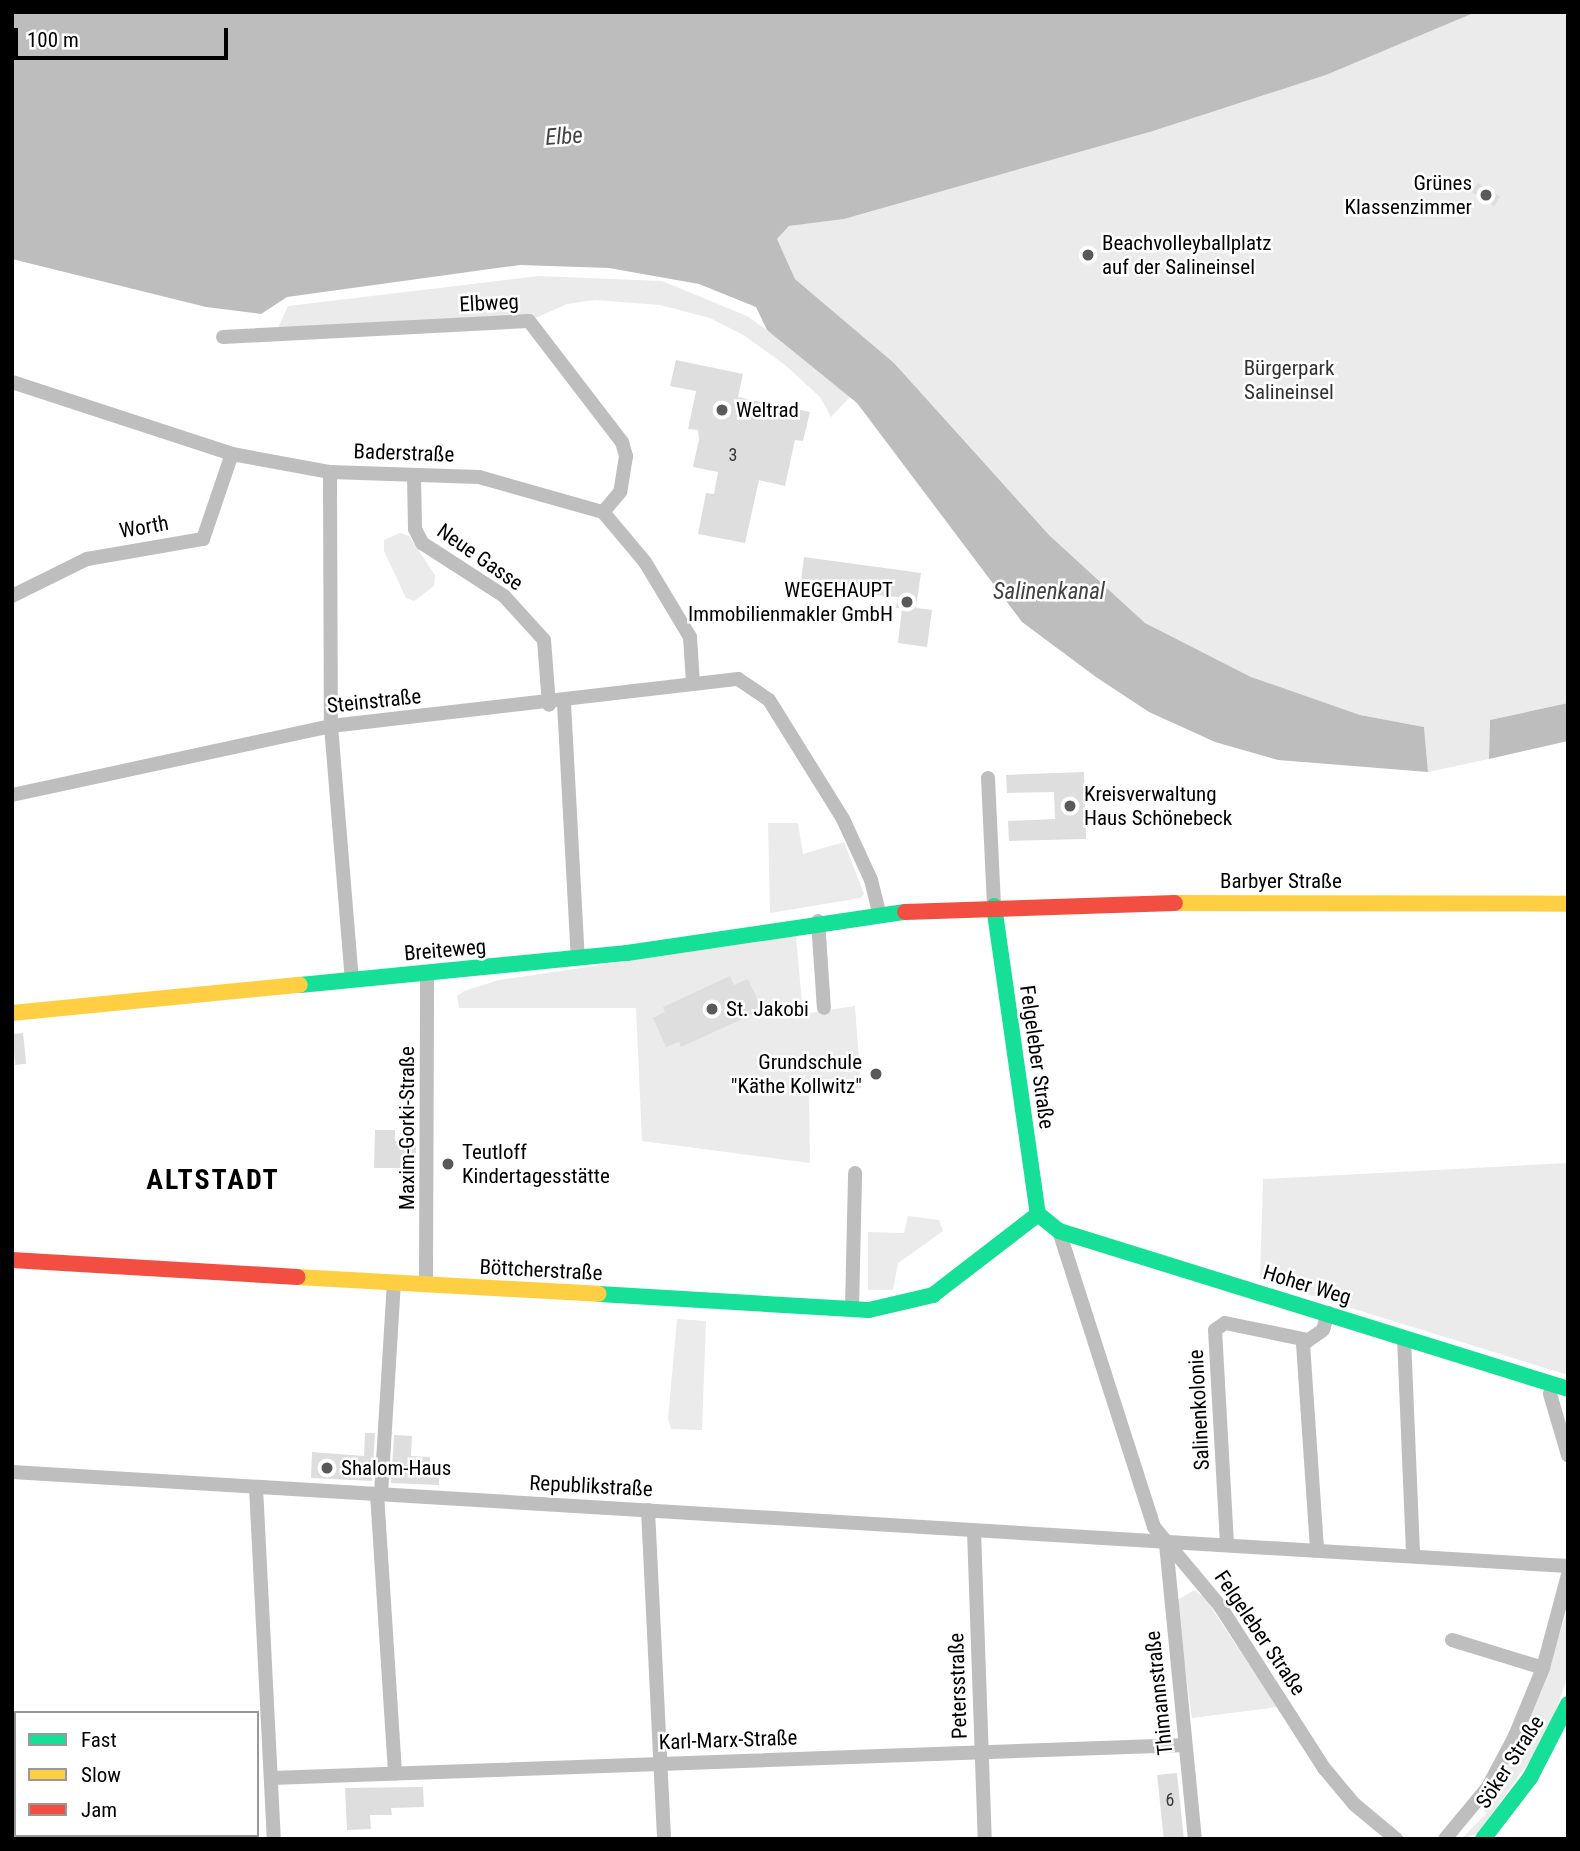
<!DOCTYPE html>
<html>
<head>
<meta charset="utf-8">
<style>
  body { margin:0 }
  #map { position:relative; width:1580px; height:1851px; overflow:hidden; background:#fff; font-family:"Roboto Condensed",sans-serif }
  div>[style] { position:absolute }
  .green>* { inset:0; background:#ebebeb }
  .water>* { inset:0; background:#bdbdbd }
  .building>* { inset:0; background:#dedede; transform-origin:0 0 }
  .street>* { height:14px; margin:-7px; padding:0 7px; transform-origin:7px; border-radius:7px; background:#bebebe }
  .fast>* { height:16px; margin:-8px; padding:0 8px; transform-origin:8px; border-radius:8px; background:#16e098 }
  .slow>* { height:16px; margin:-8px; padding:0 8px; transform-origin:8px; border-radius:8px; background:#ffcf43 }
  .jam>* { height:16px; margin:-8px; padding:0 8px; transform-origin:8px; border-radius:8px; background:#f24e42 }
  .dots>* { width:19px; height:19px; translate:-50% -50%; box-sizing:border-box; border:4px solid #fff; border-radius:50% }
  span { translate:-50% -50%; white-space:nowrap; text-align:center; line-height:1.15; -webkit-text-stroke:5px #fff; paint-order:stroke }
  .number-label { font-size:18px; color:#383838 }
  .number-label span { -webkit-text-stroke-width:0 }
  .poi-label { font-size:21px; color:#000 }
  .right { translate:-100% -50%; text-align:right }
  .left { translate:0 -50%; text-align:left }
  .street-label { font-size:21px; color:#000 }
  .park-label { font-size:21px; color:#313131 }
  .water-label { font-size:23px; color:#424242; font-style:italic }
  .district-label { font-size:28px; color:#000; font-weight:700; letter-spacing:2px }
  .frame { position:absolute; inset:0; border:14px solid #000; pointer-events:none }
  .legend { position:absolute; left:14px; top:1711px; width:245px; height:126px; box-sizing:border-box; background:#fff; border:2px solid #999; margin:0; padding:9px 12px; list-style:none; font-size:21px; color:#000 }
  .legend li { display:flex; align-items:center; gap:14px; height:35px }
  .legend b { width:35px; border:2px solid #999 }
  .scale { position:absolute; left:14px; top:28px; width:214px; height:32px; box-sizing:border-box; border:4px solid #000; border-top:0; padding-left:9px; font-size:21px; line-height:24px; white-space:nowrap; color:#000; -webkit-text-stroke:5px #fff; paint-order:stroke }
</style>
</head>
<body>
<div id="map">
  <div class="green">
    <div style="clip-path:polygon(1476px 12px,1568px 12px,1568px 703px,1490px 720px,1489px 759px,1428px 772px,1424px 727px,1360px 715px,1251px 677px,1145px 623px,1049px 535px,894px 363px,795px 279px,777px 239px,789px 226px,844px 219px,1153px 131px,1326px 75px)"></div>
    <div style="clip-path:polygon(539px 276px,662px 281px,747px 316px,855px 392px,831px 417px,820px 397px,785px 365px,745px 336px,710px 318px,660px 305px,595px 300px,567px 304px,529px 321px,276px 332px,288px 306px)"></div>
    <div style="clip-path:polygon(400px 533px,409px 536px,435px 575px,434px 586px,414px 601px,406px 598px,384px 551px,384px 540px)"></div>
    <div style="clip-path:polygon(768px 823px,798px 823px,803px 854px,844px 842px,864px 894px,861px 898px,770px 913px)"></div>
    <div style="clip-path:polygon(796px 936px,803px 1014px,855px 1006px,861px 1088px,809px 1092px,810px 1163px,642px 1141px,636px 1008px,459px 1008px,457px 996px,464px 991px,499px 980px)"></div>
    <div style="clip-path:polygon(1568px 1163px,1568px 1375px,1260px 1280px,1263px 1179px)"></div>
    <div style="clip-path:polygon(908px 1216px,939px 1220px,943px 1231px,898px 1263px,893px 1290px,868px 1290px,868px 1232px,904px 1233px)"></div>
    <div style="clip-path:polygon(677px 1319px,706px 1321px,702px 1430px,671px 1429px,668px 1419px)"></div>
    <div style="clip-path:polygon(1194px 1590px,1205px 1598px,1277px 1707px,1192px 1718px,1176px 1601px)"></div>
    <div style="clip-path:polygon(1568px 1609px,1568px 1676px,1554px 1715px,1538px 1749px,1477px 1834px,1461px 1839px,1487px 1813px,1480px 1807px,1530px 1719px)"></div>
  </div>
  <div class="water">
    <div style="clip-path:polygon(12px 12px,1476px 12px,1326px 75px,1153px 131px,844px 219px,789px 226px,777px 239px,795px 279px,894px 363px,1049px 535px,1145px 623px,1251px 677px,1360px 715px,1424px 727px,1428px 772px,1278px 760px,1215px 742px,1149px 712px,1096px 677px,1022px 622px,857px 403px,767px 330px,756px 307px,699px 284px,609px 268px,520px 265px,287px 297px,261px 314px,206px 307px,12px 259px)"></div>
    <div style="clip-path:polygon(1568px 703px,1568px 741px,1489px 759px,1490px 720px)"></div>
  </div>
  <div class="building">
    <div style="left:1478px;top:183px;width:26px;height:11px;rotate:32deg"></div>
    <div style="clip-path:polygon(676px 360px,743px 374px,738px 397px,810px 412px,803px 441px,795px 440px,785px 486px,759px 480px,745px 543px,698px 534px,706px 493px,714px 494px,718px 472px,693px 467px,699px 439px,698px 430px,688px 429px,696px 391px,670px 386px)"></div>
    <div style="clip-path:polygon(804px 557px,921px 573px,916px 608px,932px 610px,927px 647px,898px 643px,902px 608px,896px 608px,898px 597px,800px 588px)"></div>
    <div style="clip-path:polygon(1084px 772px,1086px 839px,1009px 841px,1008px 821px,1055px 819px,1054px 792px,1007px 793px,1006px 775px)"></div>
    <div style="clip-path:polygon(730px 976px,734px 985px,748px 979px,762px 1010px,681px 1047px,679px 1042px,666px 1047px,653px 1018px,665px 1012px,663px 1007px)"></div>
    <div style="left:23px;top:1033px;width:31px;height:11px;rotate:84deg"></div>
    <div style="clip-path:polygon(375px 1130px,395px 1130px,395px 1141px,416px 1141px,416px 1168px,374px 1168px)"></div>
    <div style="clip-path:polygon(365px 1433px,375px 1433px,372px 1481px,311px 1478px,312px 1452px,364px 1456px)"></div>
    <div style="clip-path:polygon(394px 1435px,412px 1436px,411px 1456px,430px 1457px,430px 1464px,440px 1465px,439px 1485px,391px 1483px)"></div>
    <div style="left:1177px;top:1773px;width:66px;height:20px;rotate:84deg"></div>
    <div style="clip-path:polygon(423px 1787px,424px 1807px,391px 1808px,392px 1815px,370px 1815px,371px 1829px,347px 1830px,345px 1788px)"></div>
  </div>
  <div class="street">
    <div style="left:223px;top:337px;width:306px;rotate:-3deg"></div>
    <div style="left:529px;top:321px;width:153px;rotate:52.5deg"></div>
    <div style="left:622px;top:442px;width:15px;rotate:74deg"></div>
    <div style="left:626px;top:456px;width:36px;rotate:99deg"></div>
    <div style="left:620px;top:492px;width:26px;rotate:130deg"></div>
    <div style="left:12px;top:382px;width:231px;rotate:18.1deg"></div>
    <div style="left:232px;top:454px;width:100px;rotate:10.4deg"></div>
    <div style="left:330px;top:472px;width:149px;rotate:1.9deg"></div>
    <div style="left:479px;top:477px;width:129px;rotate:15.8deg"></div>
    <div style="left:603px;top:512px;width:65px;rotate:50deg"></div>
    <div style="left:645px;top:562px;width:87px;rotate:59deg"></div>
    <div style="left:690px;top:637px;width:47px;rotate:86.3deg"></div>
    <div style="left:330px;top:472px;width:254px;rotate:89.8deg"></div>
    <div style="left:331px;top:726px;width:254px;rotate:85.3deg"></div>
    <div style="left:414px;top:476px;width:53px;rotate:88.9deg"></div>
    <div style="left:415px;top:529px;width:16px;rotate:63deg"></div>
    <div style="left:422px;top:543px;width:98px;rotate:32.9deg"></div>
    <div style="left:504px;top:596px;width:59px;rotate:47.7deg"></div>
    <div style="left:544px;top:640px;width:65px;rotate:85.6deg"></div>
    <div style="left:12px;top:596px;width:84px;rotate:-26.3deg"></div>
    <div style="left:87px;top:559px;width:118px;rotate:-9.8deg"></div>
    <div style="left:203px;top:539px;width:90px;rotate:-71.2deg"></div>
    <div style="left:564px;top:703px;width:255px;rotate:86.9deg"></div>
    <div style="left:988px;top:778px;width:128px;rotate:87.3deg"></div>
    <div style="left:12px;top:795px;width:326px;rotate:-12.2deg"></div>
    <div style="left:331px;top:726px;width:410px;rotate:-6.6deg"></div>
    <div style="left:738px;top:679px;width:37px;rotate:34deg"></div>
    <div style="left:769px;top:700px;width:140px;rotate:58.1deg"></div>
    <div style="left:843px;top:819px;width:67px;rotate:65.3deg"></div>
    <div style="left:871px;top:880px;width:34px;rotate:76deg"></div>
    <div style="left:818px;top:921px;width:87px;rotate:86.1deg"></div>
    <div style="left:1059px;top:1231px;width:311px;rotate:72.2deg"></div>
    <div style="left:1154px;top:1527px;width:103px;rotate:50.1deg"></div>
    <div style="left:1220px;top:1606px;width:193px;rotate:57.3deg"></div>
    <div style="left:1324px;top:1768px;width:47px;rotate:50.2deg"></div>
    <div style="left:1354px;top:1804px;width:55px;rotate:39.8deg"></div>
    <div style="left:426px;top:1284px;width:312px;rotate:-89.8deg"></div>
    <div style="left:852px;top:1309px;width:136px;rotate:-88.7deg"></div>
    <div style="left:1404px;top:1338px;width:217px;rotate:87.6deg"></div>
    <div style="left:1553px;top:1384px;width:10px;rotate:107deg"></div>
    <div style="left:1550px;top:1394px;width:64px;rotate:73.6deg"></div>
    <div style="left:12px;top:1472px;width:1559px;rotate:3.46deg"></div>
    <div style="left:256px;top:1487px;width:352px;rotate:87.1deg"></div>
    <div style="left:377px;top:1494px;width:280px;rotate:86.3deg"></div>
    <div style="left:381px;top:1494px;width:212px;rotate:-86.5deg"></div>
    <div style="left:648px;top:1510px;width:329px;rotate:87.2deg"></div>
    <div style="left:974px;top:1531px;width:308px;rotate:88deg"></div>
    <div style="left:1166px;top:1544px;width:296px;rotate:84.4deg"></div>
    <div style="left:1227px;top:1544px;width:214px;rotate:-93.2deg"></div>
    <div style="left:1215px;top:1330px;width:12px;rotate:-35deg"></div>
    <div style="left:1225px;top:1323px;width:85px;rotate:11.6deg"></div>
    <div style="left:1317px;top:1549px;width:205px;rotate:-93.9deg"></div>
    <div style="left:1303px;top:1344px;width:24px;rotate:-35deg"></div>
    <div style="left:1323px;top:1330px;width:18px;rotate:-74deg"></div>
    <div style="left:1452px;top:1640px;width:95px;rotate:17.1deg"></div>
    <div style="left:272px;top:1778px;width:914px;rotate:-2.07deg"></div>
    <div style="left:1445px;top:1839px;width:67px;rotate:-50.4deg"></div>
    <div style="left:1488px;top:1787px;width:58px;rotate:-62.1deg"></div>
    <div style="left:1515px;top:1736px;width:74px;rotate:-67.6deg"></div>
    <div style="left:1543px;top:1668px;width:96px;rotate:-75deg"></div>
  </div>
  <div class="fast">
    <div style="left:994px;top:906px;width:311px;rotate:81.9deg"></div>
    <div style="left:300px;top:985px;width:329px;rotate:-5.6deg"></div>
    <div style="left:627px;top:953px;width:281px;rotate:-8.4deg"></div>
    <div style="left:1038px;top:1214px;width:27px;rotate:39deg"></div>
    <div style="left:1059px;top:1231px;width:533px;rotate:17.24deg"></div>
    <div style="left:599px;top:1294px;width:270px;rotate:3.4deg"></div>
    <div style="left:869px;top:1310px;width:66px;rotate:-13.2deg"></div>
    <div style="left:933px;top:1295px;width:133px;rotate:-37.6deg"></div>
    <div style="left:12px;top:1807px;width:4px;rotate:27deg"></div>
    <div style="left:1483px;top:1839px;width:77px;rotate:-52.4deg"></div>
    <div style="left:1530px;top:1778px;width:83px;rotate:-62.8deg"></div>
  </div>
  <div class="slow">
    <div style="left:1175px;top:903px;width:393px;rotate:0.1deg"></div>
    <div style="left:12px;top:1013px;width:289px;rotate:-5.6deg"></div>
    <div style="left:297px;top:1277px;width:302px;rotate:3.2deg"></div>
  </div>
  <div class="jam">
    <div style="left:905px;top:912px;width:270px;rotate:-1.9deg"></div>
    <div style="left:12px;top:1260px;width:286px;rotate:3.4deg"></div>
    <div style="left:88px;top:1835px;width:16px;rotate:15deg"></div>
  </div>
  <div class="dots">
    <div style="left:1486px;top:195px;background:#595959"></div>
    <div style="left:1088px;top:255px;background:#595959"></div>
    <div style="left:722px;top:410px;background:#595959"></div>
    <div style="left:907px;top:602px;background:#595959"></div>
    <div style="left:1070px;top:806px;background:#595959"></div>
    <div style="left:712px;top:1009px;background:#595959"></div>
    <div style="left:876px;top:1074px;background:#595959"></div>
    <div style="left:448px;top:1164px;background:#595959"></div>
    <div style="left:327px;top:1468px;background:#595959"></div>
  </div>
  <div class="number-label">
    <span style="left:733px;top:455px">3</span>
    <span style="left:1170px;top:1800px">6</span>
  </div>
  <div class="poi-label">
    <span class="right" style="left:1472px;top:195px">Grünes<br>Klassenzimmer</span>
    <span class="left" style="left:1102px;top:255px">Beachvolleyballplatz<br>auf der Salineinsel</span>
    <span class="left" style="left:736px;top:410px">Weltrad</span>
    <span class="right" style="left:893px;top:602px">WEGEHAUPT<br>Immobilienmakler GmbH</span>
    <span class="left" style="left:1084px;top:806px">Kreisverwaltung<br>Haus Schönebeck</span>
    <span class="left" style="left:726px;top:1009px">St. Jakobi</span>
    <span class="right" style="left:862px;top:1074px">Grundschule<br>"Käthe Kollwitz"</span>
    <span class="left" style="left:462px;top:1164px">Teutloff<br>Kindertagesstätte</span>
    <span class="left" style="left:341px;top:1468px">Shalom-Haus</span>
  </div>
  <div class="street-label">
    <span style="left:489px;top:303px;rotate:-3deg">Elbweg</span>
    <span style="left:404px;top:453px;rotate:2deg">Baderstraße</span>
    <span style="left:144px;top:527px;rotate:-10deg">Worth</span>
    <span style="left:480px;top:557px;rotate:35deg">Neue Gasse</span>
    <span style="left:374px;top:701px;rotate:-6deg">Steinstraße</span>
    <span style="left:1281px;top:881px">Barbyer Straße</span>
    <span style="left:445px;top:950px;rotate:-5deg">Breiteweg</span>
    <span style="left:1037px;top:1057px;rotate:82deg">Felgeleber Straße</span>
    <span style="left:407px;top:1128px;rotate:-90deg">Maxim-Gorki-Straße</span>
    <span style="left:541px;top:1270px;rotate:3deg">Böttcherstraße</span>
    <span style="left:1307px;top:1285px;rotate:17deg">Hoher Weg</span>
    <span style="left:1199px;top:1410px;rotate:-93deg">Salinenkolonie</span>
    <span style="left:591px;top:1486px;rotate:3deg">Republikstraße</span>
    <span style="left:1260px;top:1633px;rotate:56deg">Felgeleber Straße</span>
    <span style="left:958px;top:1686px;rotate:-92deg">Petersstraße</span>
    <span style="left:1159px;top:1693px;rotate:-96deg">Thimannstraße</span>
    <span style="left:728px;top:1740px;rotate:-2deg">Karl-Marx-Straße</span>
    <span style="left:1510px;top:1762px;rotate:-57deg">Söker Straße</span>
  </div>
  <div class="park-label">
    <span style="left:1289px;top:380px">Bürgerpark<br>Salineinsel</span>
  </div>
  <div class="water-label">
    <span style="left:564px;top:137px;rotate:-4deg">Elbe</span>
    <span style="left:1049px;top:592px">Salinenkanal</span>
  </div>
  <div class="district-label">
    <span style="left:213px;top:1180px">ALTSTADT</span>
  </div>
  <div class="frame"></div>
  <ul class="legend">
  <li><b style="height:9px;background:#16e098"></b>Fast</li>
  <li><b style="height:9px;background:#ffcf43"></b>Slow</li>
  <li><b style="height:9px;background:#f24e42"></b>Jam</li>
  </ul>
  <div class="scale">100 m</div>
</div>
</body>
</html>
